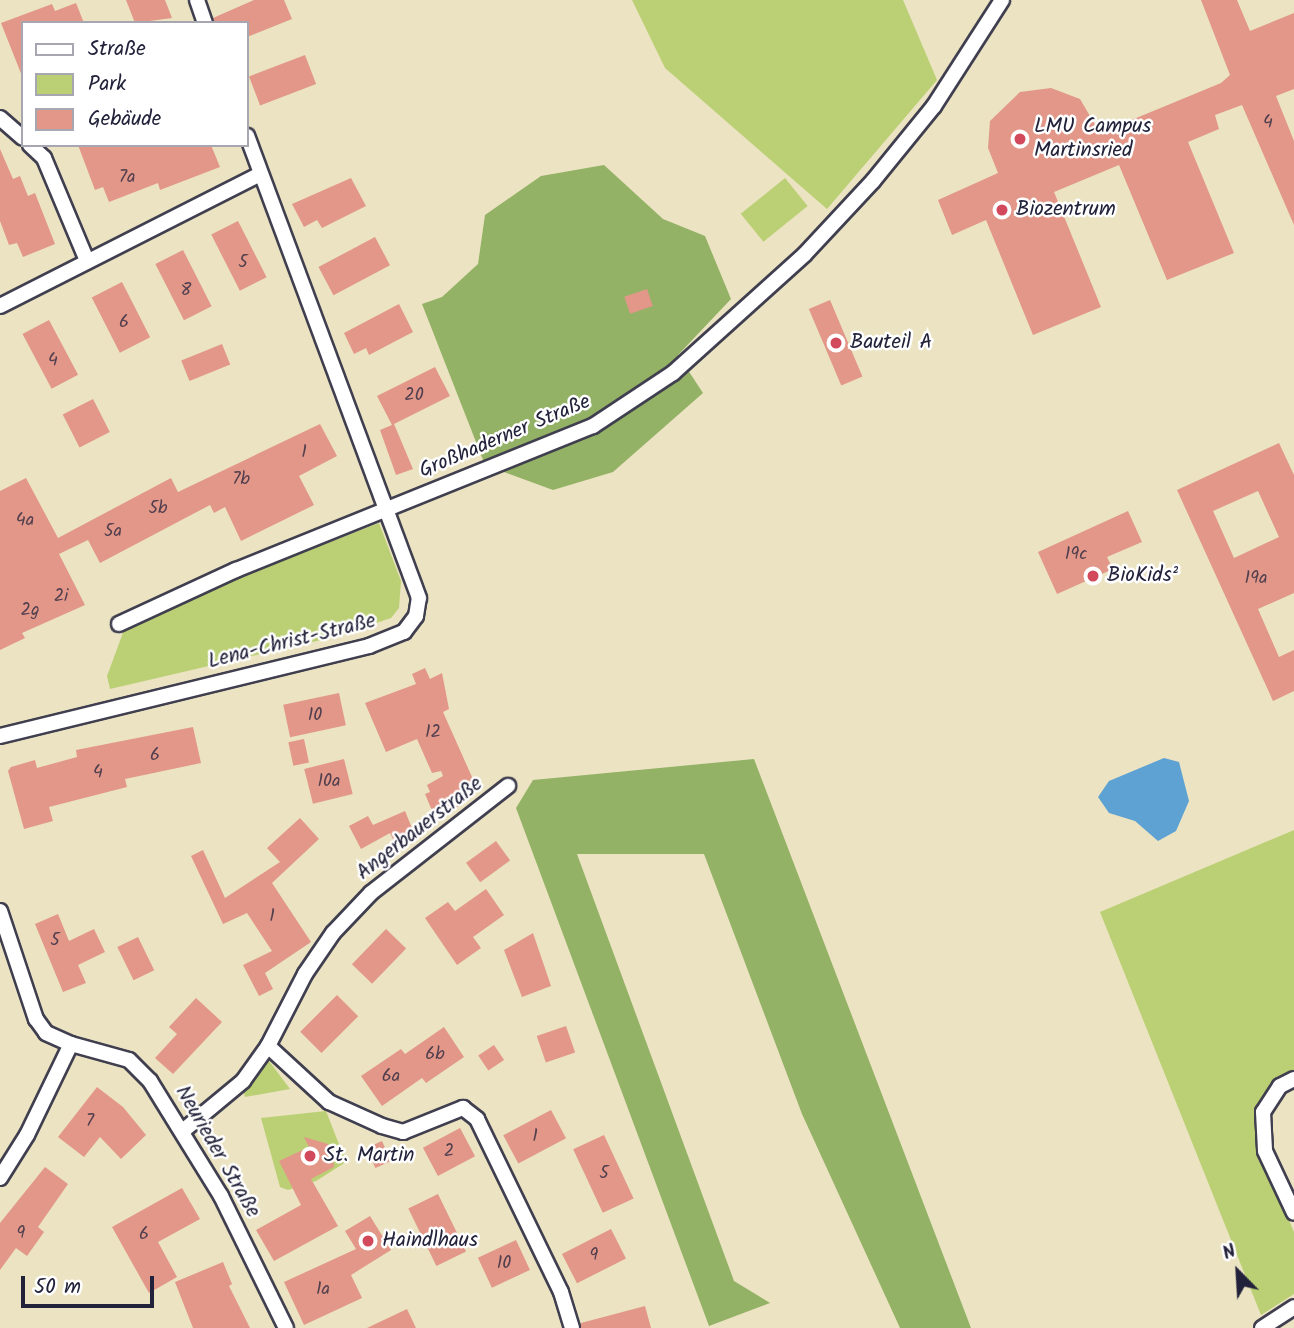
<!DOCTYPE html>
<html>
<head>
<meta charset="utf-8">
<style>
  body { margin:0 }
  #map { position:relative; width:1294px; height:1328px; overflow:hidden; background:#ebe3c2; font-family:Kalam,sans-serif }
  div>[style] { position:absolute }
  .green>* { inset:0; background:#bbd074; transform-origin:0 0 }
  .forest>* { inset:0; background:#94b266 }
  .water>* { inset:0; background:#5da2d2 }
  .building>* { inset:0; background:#e29789; transform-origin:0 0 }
  .roads { filter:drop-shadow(2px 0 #403f4f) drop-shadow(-2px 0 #403f4f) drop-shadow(0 2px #403f4f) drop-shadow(0 -2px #403f4f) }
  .minor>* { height:14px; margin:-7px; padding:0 7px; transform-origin:7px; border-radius:7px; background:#fff }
  .dots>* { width:19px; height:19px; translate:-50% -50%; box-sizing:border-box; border:4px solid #fff; border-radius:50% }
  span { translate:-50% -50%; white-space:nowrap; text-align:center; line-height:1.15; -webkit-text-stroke:5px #fff; paint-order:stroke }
  .number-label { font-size:18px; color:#523f4e }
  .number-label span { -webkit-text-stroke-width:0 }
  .poi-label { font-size:21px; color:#22223b }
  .left { translate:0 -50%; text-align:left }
  .street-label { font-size:21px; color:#22223b }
  .legend { position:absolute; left:21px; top:21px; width:228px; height:126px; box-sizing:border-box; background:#fff; border:2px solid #a7a7b1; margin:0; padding:9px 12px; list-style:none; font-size:21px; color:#22223b }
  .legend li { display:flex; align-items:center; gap:14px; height:35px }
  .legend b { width:35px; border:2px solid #a7a7b1 }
  .north { position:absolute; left:1203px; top:1237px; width:70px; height:70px; -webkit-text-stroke:5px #fff; paint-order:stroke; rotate:336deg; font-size:19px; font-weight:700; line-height:28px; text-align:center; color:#22223b }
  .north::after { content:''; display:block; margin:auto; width:24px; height:32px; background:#22223b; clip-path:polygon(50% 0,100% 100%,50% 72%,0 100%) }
  .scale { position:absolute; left:21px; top:1276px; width:133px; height:32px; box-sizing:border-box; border:4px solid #22223b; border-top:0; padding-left:9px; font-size:21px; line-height:24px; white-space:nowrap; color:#22223b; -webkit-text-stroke:5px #fff; paint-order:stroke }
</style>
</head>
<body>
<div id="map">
  <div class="green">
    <div style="clip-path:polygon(632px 0,903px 0,937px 80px,827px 209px,665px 68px)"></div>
    <div style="left:785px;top:178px;width:36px;height:57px;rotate:51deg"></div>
    <div style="clip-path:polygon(379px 523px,401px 581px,399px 608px,391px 618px,334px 637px,110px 689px,107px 676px,124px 630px,225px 583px)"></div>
    <div style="clip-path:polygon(1294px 830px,1294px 1071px,1274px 1080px,1256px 1110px,1261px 1155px,1294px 1232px,1294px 1294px,1261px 1315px,1100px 912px)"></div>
    <div style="clip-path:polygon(269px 1061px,290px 1089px,245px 1097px,243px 1090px)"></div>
    <div style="clip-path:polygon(326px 1111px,346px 1162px,316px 1181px,288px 1190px,280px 1187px,261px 1118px)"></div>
  </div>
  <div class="forest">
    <div style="clip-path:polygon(604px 165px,663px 219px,705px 236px,731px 299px,678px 355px,703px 393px,613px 472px,553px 490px,485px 465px,422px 304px,442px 297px,478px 264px,485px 215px,541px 176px)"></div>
    <div style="clip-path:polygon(754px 759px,971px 1328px,900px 1328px,802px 1114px,704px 854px,577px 854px,734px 1281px,770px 1303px,709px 1326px,516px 808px,533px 780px)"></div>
  </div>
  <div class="water">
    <div style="clip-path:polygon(1164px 758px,1179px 762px,1189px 801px,1176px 831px,1158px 841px,1135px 821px,1109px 813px,1098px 797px,1109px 781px)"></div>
  </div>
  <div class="building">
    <div style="clip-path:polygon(126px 0,165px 0,172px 18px,135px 23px)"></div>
    <div style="clip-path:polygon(254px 0,284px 0,292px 19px,247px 37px,247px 23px,214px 23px,213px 18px)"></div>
    <div style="clip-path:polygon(1201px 0,1237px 0,1250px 31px,1294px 13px,1294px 89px,1276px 96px,1294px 141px,1294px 225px,1242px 105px,1215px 115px,1219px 129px,1188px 142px,1234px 253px,1167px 280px,1119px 165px,1054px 192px,1101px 307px,1033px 335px,986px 220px,952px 235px,938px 200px,998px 173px,988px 148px,990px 121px,1020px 92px,1051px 88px,1080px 99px,1100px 133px,1221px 83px,1230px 75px)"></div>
    <div style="clip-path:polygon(76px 3px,84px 23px,23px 23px,22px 76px,1px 23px,52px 4px,55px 11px)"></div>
    <div style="left:305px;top:55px;width:31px;height:60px;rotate:69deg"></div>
    <div style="clip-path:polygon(78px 145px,211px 145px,220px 167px,160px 190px,158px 183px,109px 202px,103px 187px,95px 190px)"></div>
    <div style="clip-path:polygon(0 149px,13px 179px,20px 176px,28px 196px,35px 193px,55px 244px,23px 257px,17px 243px,9px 245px,0 221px)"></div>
    <div style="clip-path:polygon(351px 178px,366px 206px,322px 228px,317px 220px,304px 227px,292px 204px)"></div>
    <div style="left:238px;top:221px;width:63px;height:30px;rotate:63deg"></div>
    <div style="left:375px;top:237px;width:32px;height:64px;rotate:62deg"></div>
    <div style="left:183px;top:250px;width:63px;height:31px;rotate:63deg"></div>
    <div style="left:122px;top:282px;width:62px;height:34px;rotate:63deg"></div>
    <div style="left:647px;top:289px;width:18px;height:24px;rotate:71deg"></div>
    <div style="left:830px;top:300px;width:83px;height:23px;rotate:67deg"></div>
    <div style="clip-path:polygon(399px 304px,413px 332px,369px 355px,366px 348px,354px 354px,344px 333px)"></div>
    <div style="left:49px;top:320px;width:62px;height:30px;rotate:62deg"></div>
    <div style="left:222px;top:344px;width:22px;height:44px;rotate:68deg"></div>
    <div style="clip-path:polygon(435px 367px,450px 396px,394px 424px,413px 469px,396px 475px,380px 430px,392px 425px,377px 396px)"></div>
    <div style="left:93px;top:399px;width:37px;height:34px;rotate:63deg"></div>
    <div style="clip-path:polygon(320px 424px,337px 456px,299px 476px,314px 505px,241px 541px,225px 507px,214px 513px,210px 505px,100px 563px,88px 540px,59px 554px,85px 605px,22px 633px,25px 638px,0 650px,0 491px,26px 478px,58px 538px,171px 478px,178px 492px)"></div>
    <div style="clip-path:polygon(evenodd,1279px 443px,1294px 475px,1294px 593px,1258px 609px,1279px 657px,1294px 650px,1294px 691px,1273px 701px,1177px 490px,1279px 443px,1258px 491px,1279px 537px,1234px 558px,1213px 511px,1258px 491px)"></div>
    <div style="clip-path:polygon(1128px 511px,1142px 542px,1107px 557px,1113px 569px,1057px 594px,1038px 552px)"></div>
    <div style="clip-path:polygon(425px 668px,430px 679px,442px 673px,449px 709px,443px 712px,476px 786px,460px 799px,462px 805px,441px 814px,439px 810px,433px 813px,425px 794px,430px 792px,427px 785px,443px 776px,441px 771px,432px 773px,417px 739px,386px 752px,365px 703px,416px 684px,412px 674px)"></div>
    <div style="left:339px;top:693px;width:33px;height:57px;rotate:78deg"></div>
    <div style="clip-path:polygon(193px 727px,201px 763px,125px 779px,127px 787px,49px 807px,53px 821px,24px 829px,8px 771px,11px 767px,35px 760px,37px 768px,77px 757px,76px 750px)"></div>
    <div style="left:304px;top:739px;width:24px;height:16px;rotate:78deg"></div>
    <div style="left:344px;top:759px;width:36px;height:41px;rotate:76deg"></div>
    <div style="clip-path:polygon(405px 811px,414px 833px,394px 841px,390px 833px,361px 849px,349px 826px,368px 816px,373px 825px)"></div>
    <div style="clip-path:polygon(300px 818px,319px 839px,272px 883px,311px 942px,265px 973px,273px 989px,259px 996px,243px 965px,272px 951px,247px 913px,223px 924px,191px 856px,203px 850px,225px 898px,280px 862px,267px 848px)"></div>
    <div style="left:496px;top:841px;width:24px;height:37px;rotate:54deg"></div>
    <div style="clip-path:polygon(486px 889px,504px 915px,473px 937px,481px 948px,457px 965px,425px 918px,448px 902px,455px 911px)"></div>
    <div style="clip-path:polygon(58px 914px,69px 941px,94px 929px,105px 952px,78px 965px,86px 983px,63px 992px,35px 924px)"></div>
    <div style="left:386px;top:929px;width:28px;height:49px;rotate:44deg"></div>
    <div style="clip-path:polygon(533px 933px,551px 986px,522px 997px,504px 950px)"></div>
    <div style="left:138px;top:937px;width:37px;height:23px;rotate:64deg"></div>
    <div style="left:337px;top:995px;width:30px;height:52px;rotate:45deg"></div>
    <div style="clip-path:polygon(196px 998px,222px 1022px,173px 1074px,155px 1058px,177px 1034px,169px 1027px)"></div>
    <div style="left:566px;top:1026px;width:28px;height:31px;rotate:71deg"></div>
    <div style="clip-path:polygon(444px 1027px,464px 1057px,426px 1083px,422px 1078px,382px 1106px,361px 1076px,401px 1049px,405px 1054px)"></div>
    <div style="left:494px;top:1045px;width:18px;height:19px;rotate:56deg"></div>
    <div style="clip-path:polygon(97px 1087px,123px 1107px,146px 1135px,121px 1159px,100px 1137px,84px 1157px,58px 1137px)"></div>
    <div style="left:551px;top:1110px;width:32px;height:54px;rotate:62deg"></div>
    <div style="left:460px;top:1128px;width:32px;height:42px;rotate:62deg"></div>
    <div style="left:604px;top:1135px;width:70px;height:34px;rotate:65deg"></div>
    <div style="clip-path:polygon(304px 1137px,328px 1144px,333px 1153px,334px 1167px,311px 1179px,338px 1226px,274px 1261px,256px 1230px,301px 1205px,279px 1161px,309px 1147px)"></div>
    <div style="left:382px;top:1141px;width:22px;height:17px;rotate:66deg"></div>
    <div style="clip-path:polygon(45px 1167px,68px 1184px,38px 1227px,44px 1232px,27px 1256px,16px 1248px,0 1270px,0 1223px)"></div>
    <div style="clip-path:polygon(182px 1188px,200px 1219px,158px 1242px,177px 1277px,149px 1293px,112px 1227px)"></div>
    <div style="left:438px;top:1194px;width:64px;height:33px;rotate:64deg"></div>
    <div style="clip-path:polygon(370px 1216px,391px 1250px,351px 1275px,362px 1298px,304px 1325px,284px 1282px,356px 1249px,345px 1231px)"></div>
    <div style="left:611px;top:1229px;width:33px;height:55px;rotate:63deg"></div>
    <div style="left:516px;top:1240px;width:33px;height:42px;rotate:65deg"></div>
    <div style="clip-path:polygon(223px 1262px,232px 1284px,229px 1286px,250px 1328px,193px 1328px,175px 1282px)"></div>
    <div style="clip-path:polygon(645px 1306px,651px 1328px,581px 1328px,581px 1323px)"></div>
    <div style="clip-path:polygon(407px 1309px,416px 1328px,367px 1328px)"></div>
  </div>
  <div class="roads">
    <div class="minor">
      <div style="left:197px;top:0;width:24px;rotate:71deg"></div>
      <div style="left:0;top:118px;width:30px;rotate:41deg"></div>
      <div style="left:30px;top:145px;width:19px;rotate:43deg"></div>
      <div style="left:44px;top:158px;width:112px;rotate:67.3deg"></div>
      <div style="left:0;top:306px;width:292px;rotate:-26.9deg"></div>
      <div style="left:119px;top:624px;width:129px;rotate:-24.8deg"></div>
      <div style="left:236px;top:570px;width:385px;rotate:-22deg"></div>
      <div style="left:593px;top:426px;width:96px;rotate:-33.5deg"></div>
      <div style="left:673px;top:373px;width:176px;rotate:-42deg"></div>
      <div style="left:804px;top:255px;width:101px;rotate:-47deg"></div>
      <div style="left:873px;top:181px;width:97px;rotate:-50.9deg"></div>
      <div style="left:934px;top:106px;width:126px;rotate:-57.3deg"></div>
      <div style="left:0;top:736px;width:380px;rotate:-13.7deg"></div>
      <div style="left:369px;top:646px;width:38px;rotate:-22deg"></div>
      <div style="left:404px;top:632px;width:20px;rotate:-53deg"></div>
      <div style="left:416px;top:616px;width:18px;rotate:-81deg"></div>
      <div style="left:419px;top:598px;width:493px;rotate:-110.4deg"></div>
      <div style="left:0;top:911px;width:114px;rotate:71.6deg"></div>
      <div style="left:36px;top:1019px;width:17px;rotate:54deg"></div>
      <div style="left:46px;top:1033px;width:27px;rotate:24deg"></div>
      <div style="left:71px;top:1044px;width:60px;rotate:15.4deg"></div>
      <div style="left:129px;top:1060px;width:30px;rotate:45deg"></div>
      <div style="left:150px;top:1081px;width:135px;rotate:58.3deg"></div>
      <div style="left:221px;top:1196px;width:147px;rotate:63.8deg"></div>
      <div style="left:268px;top:1046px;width:83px;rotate:42.6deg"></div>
      <div style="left:329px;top:1102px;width:58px;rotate:24.4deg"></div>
      <div style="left:382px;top:1126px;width:22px;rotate:16deg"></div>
      <div style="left:403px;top:1132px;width:65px;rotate:-21.8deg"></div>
      <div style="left:463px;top:1108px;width:18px;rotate:38deg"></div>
      <div style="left:477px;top:1119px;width:192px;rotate:64.1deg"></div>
      <div style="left:561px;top:1292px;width:38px;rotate:73deg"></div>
      <div style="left:1294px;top:1079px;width:16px;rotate:153deg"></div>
      <div style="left:1280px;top:1086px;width:31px;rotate:123deg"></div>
      <div style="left:1263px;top:1112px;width:39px;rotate:87deg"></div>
      <div style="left:1265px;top:1151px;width:68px;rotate:64.9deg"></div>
      <div style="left:184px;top:1130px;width:77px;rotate:-39.7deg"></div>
      <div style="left:243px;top:1081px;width:43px;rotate:-54.5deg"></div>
      <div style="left:268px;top:1046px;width:81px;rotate:-62.8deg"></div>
      <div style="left:305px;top:974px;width:50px;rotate:-55.7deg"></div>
      <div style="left:333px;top:933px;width:55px;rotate:-46.5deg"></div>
      <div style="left:371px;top:893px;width:174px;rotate:-38deg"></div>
      <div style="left:0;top:1178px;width:51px;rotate:-57.9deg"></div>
      <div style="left:27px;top:1135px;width:101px;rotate:-64.2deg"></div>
      <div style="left:1262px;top:1328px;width:38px;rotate:-33deg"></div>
    </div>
  </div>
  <div class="dots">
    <div style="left:1020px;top:139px;background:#d1495b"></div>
    <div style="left:1002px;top:210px;background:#d1495b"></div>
    <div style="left:836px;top:343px;background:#d1495b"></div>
    <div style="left:1093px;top:576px;background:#d1495b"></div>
    <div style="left:310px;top:1156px;background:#d1495b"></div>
    <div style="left:368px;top:1241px;background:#d1495b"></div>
  </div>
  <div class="number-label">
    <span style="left:1268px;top:123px">4</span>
    <span style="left:127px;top:178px">7a</span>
    <span style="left:243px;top:263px">5</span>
    <span style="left:186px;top:291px">8</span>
    <span style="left:124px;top:323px">6</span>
    <span style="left:53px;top:361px">4</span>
    <span style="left:414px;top:396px">20</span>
    <span style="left:304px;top:453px">1</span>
    <span style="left:241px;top:480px">7b</span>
    <span style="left:158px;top:509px">5b</span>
    <span style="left:25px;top:521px">4a</span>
    <span style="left:113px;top:532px">5a</span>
    <span style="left:1076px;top:555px">19c</span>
    <span style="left:1256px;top:579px">19a</span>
    <span style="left:61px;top:597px">2i</span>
    <span style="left:30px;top:611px">2g</span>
    <span style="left:315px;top:716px">10</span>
    <span style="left:433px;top:733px">12</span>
    <span style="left:155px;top:756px">6</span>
    <span style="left:98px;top:773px">4</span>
    <span style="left:329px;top:782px">10a</span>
    <span style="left:272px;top:917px">1</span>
    <span style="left:55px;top:941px">5</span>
    <span style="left:435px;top:1055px">6b</span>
    <span style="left:391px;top:1077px">6a</span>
    <span style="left:90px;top:1122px">7</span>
    <span style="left:535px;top:1137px">1</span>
    <span style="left:449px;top:1152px">2</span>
    <span style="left:604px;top:1174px">5</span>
    <span style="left:21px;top:1234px">9</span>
    <span style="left:144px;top:1235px">6</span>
    <span style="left:594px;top:1256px">9</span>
    <span style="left:504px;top:1264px">10</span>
    <span style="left:323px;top:1290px">1a</span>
  </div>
  <div class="poi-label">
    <span class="left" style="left:1034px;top:139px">LMU Campus<br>Martinsried</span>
    <span class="left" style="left:1016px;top:210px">Biozentrum</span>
    <span class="left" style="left:850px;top:343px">Bauteil A</span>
    <span class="left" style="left:1107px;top:576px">BioKids²</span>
    <span class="left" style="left:324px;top:1156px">St. Martin</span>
    <span class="left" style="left:382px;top:1241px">Haindlhaus</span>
  </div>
  <div class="street-label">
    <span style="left:505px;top:437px;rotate:-23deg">Großhaderner Straße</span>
    <span style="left:292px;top:642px;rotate:-14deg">Lena-Christ-Straße</span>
    <span style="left:420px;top:829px;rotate:-38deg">Angerbauerstraße</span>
    <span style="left:217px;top:1152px;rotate:60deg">Neurieder Straße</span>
  </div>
  <ul class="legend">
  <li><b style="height:9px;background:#fff"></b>Straße</li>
  <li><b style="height:19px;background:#bbd074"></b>Park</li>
  <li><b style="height:19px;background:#e29789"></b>Gebäude</li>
  </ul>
  <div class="north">N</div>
  <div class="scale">50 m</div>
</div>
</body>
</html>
